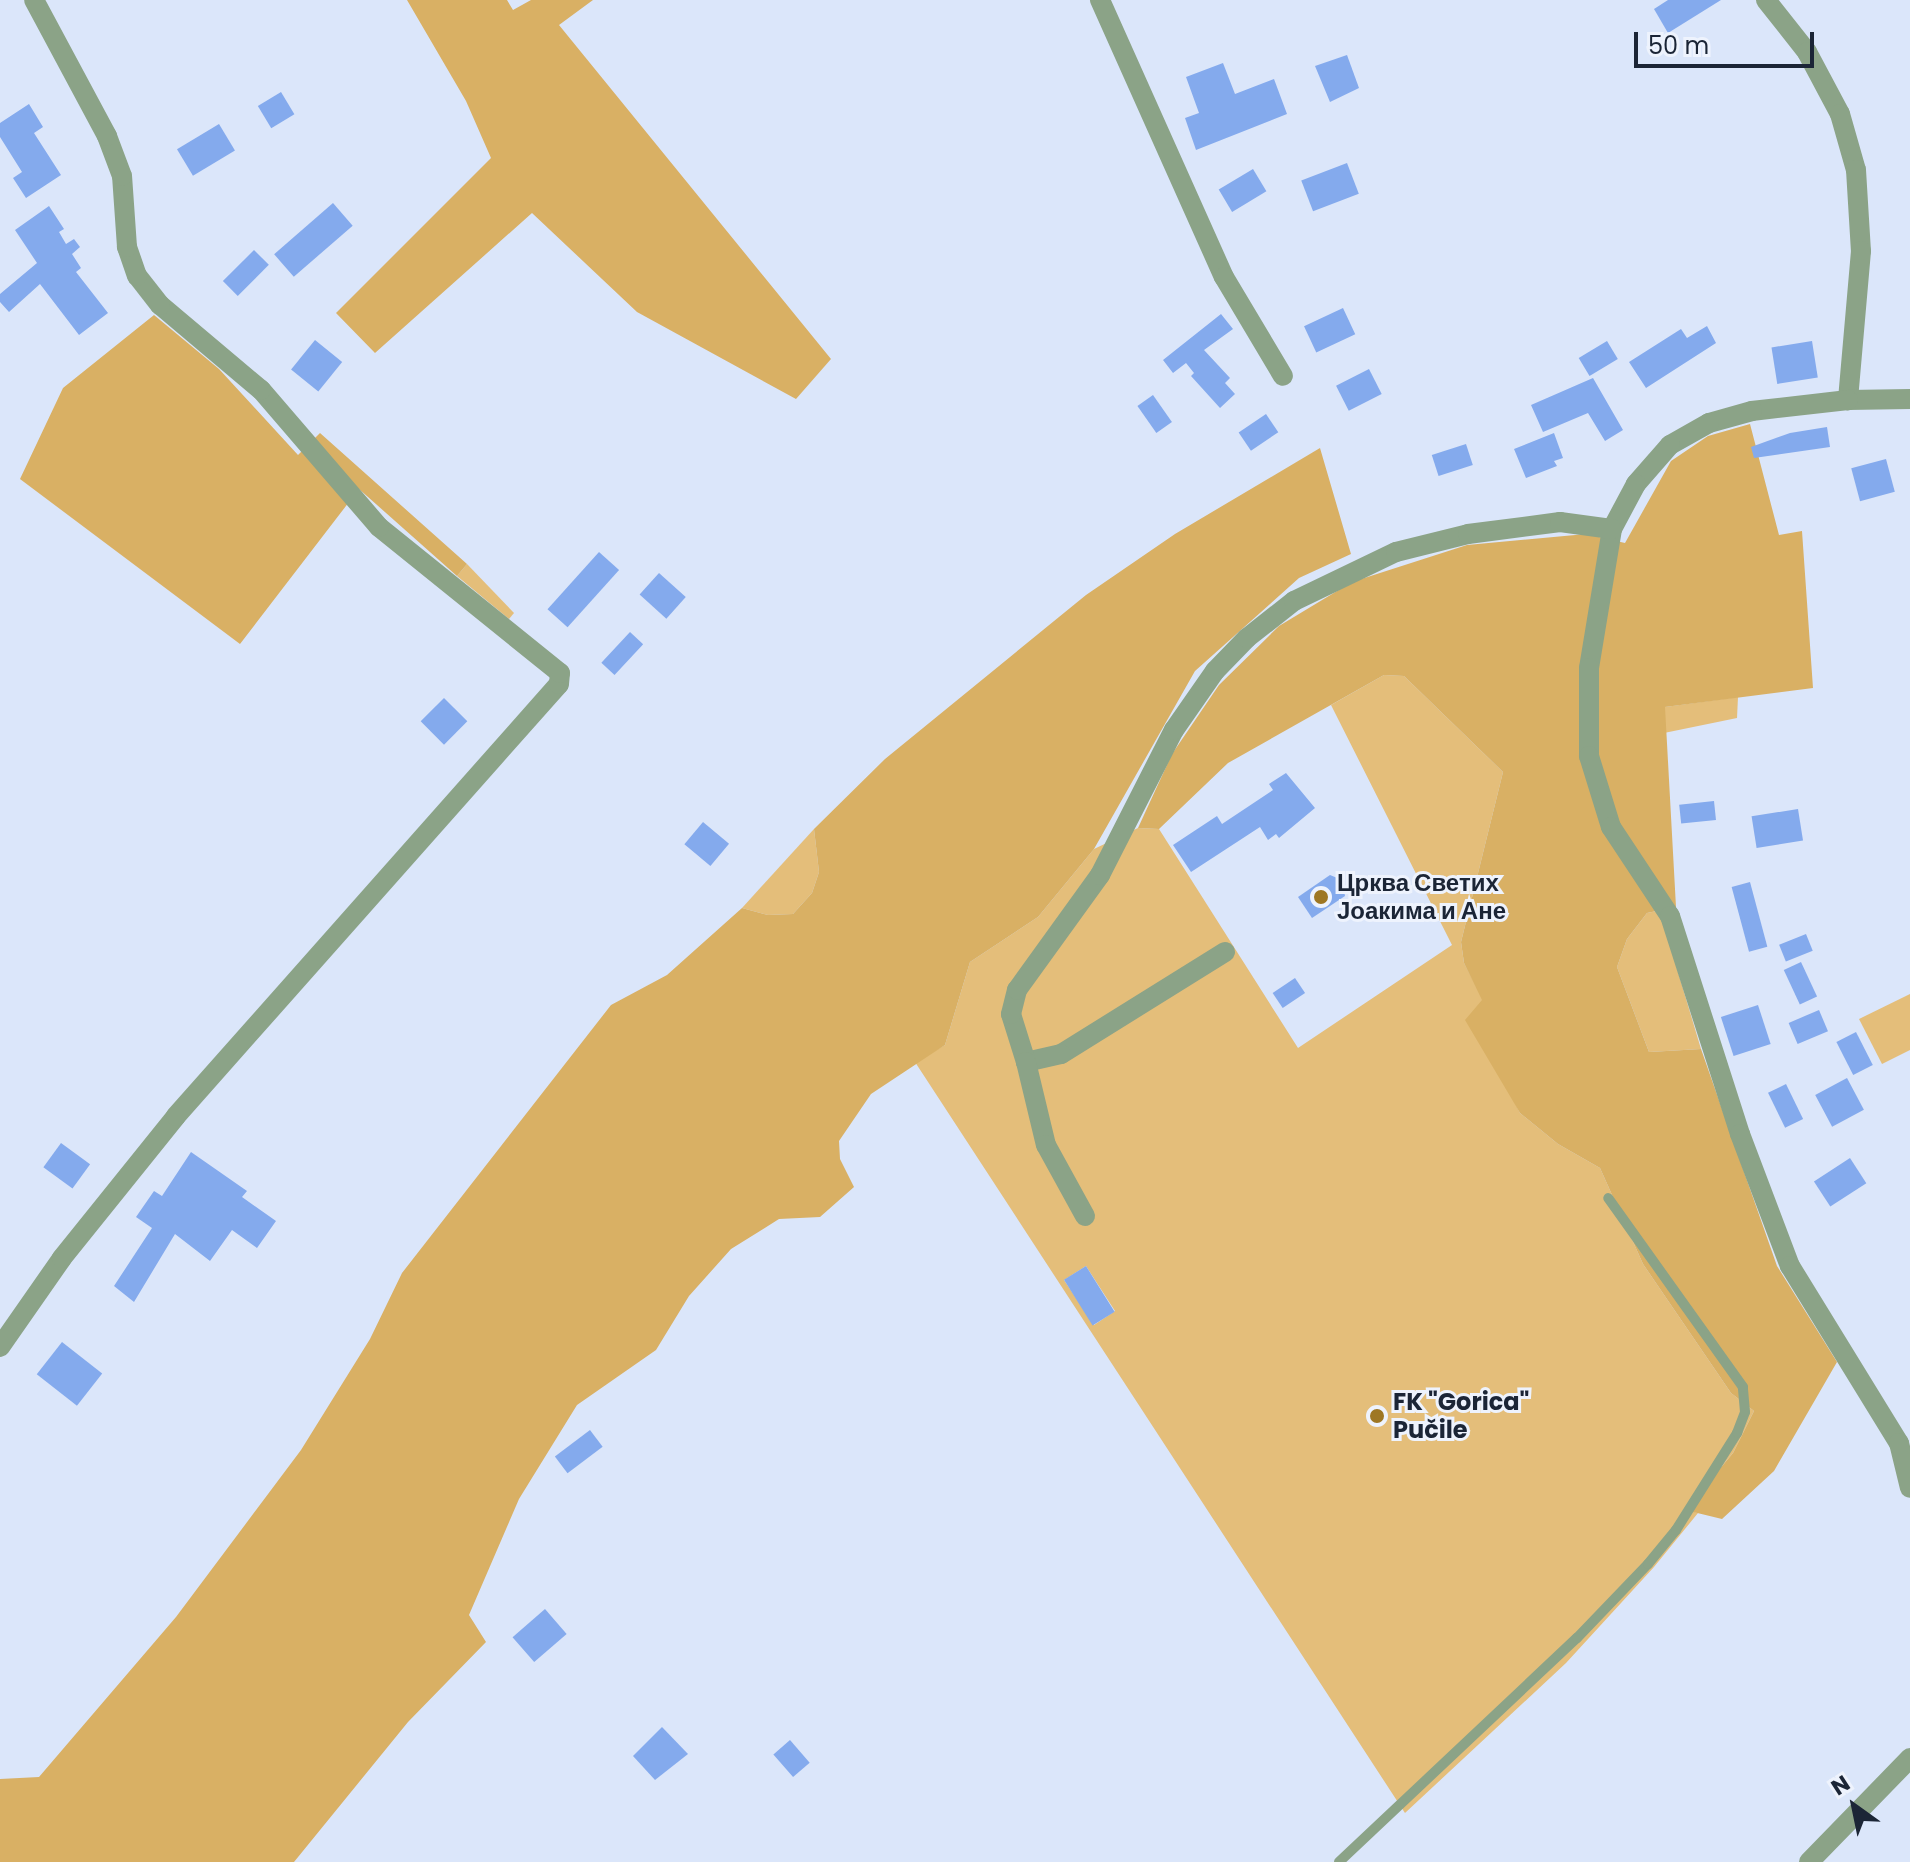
<!DOCTYPE html>
<html>
<head>
<meta charset="utf-8">
<style>
  body { margin:0 }
  #map { position:relative; width:1910px; height:1862px; overflow:hidden; background:#dbe6fa; font-family:Poppins,sans-serif }
  div>[style] { position:absolute }
  .green>* { inset:0; background:#e4be7a }
  .forest>* { inset:0; background:#d9b064 }
  .building>* { inset:0; background:#84aaed; transform-origin:0 0 }
  .service>* { height:10px; margin:-5px; padding:0 5px; transform-origin:5px; border-radius:5px; background:#8ba387 }
  .minor>* { height:20px; margin:-10px; padding:0 10px; transform-origin:10px; border-radius:10px; background:#8ba387 }
  .dots>* { width:22px; height:22px; translate:-50% -50%; box-sizing:border-box; border:4px solid #eef3fd; border-radius:50% }
  span { translate:-50% -50%; white-space:nowrap; text-align:center; line-height:1.15; -webkit-text-stroke:6px #eef3fd; paint-order:stroke }
  .poi-label { font-size:24px; color:#1b2536; font-weight:700 }
  .left { translate:0 -50%; text-align:left }
  .north { position:absolute; left:1814px; top:1766px; width:80px; height:80px; -webkit-text-stroke:6px #eef3fd; paint-order:stroke; rotate:327deg; font-size:22px; font-weight:700; line-height:32px; text-align:center; color:#1b2536 }
  .north::after { content:''; display:block; margin:auto; width:28px; height:36px; background:#1b2536; clip-path:polygon(50% 0,100% 100%,50% 72%,0 100%) }
  .scale { position:absolute; left:1634px; top:32px; width:180px; height:36px; box-sizing:border-box; border:4px solid #1b2536; border-top:0; padding-left:10px; font-size:24px; line-height:28px; white-space:nowrap; color:#1b2536; -webkit-text-stroke:6px #eef3fd; paint-order:stroke }
</style>
</head>
<body>
<div id="map">
  <div class="green">
    <div style="clip-path:polygon(467px 564px,514px 613px,509px 619px,457px 576px)"></div>
    <div style="clip-path:polygon(evenodd,1384px 675px,1404px 676px,1503px 772px,1461px 942px,1464px 963px,1483px 1000px,1497px 1067px,1520px 1113px,1558px 1144px,1600px 1168px,1643px 1264px,1731px 1393px,1754px 1411px,1733px 1453px,1685px 1509px,1698px 1513px,1654px 1567px,1566px 1663px,1405px 1813px,915px 1062px,945px 1045px,970px 962px,1038px 917px,1094px 849px,1138px 828px,1159px 829px,1298px 1048px,1452px 945px,1331px 705px,1384px 675px,1086px 1266px,1115px 1311px,1094px 1325px,1064px 1280px,1086px 1266px)"></div>
    <div style="clip-path:polygon(1738px 697px,1737px 718px,1664px 733px,1665px 707px)"></div>
    <div style="clip-path:polygon(814px 829px,819px 872px,812px 893px,793px 914px,768px 915px,742px 908px)"></div>
    <div style="clip-path:polygon(1657px 911px,1664px 925px,1701px 1049px,1649px 1052px,1617px 967px,1627px 939px,1647px 913px)"></div>
    <div style="clip-path:polygon(1910px 994px,1910px 1050px,1882px 1064px,1859px 1019px)"></div>
  </div>
  <div class="forest">
    <div style="clip-path:polygon(407px 0,507px 0,513px 10px,531px 0,593px 0,559px 25px,831px 359px,796px 399px,637px 312px,532px 213px,375px 353px,336px 313px,491px 158px,466px 101px)"></div>
    <div style="clip-path:polygon(154px 315px,219px 369px,298px 455px,320px 433px,467px 564px,457px 576px,359px 489px,240px 644px,20px 479px,63px 388px)"></div>
    <div style="clip-path:polygon(1750px 424px,1779px 535px,1802px 531px,1813px 688px,1665px 707px,1676px 907px,1647px 913px,1627px 939px,1617px 967px,1649px 1052px,1701px 1049px,1777px 1266px,1837px 1362px,1774px 1471px,1722px 1519px,1685px 1510px,1733px 1453px,1754px 1411px,1731px 1393px,1643px 1264px,1600px 1168px,1558px 1144px,1520px 1113px,1465px 1020px,1482px 1000px,1464px 963px,1461px 942px,1503px 772px,1404px 676px,1384px 675px,1228px 763px,1159px 829px,1138px 828px,1172px 754px,1219px 685px,1279px 626px,1352px 582px,1467px 545px,1586px 534px,1625px 543px,1671px 461px,1708px 436px)"></div>
    <div style="clip-path:polygon(1320px 448px,1351px 554px,1299px 578px,1195px 671px,1094px 849px,1038px 917px,970px 962px,945px 1045px,871px 1094px,839px 1141px,840px 1159px,854px 1187px,820px 1217px,779px 1219px,731px 1249px,689px 1296px,656px 1350px,577px 1405px,519px 1499px,469px 1615px,486px 1642px,408px 1722px,294px 1862px,0 1862px,0 1779px,39px 1777px,176px 1617px,301px 1450px,370px 1339px,402px 1273px,611px 1005px,667px 975px,742px 908px,768px 915px,793px 914px,812px 893px,819px 872px,814px 829px,885px 759px,1086px 595px,1175px 534px)"></div>
  </div>
  <div class="building">
    <div style="clip-path:polygon(1668px 0,1721px 0,1668px 33px,1654px 9px)"></div>
    <div style="clip-path:polygon(1347px 55px,1359px 88px,1330px 102px,1315px 66px)"></div>
    <div style="clip-path:polygon(1223px 63px,1235px 94px,1274px 79px,1287px 114px,1196px 150px,1185px 118px,1199px 113px,1186px 77px)"></div>
    <div style="left:281px;top:92px;width:26px;height:27px;rotate:59deg"></div>
    <div style="clip-path:polygon(29px 104px,43px 127px,34px 133px,61px 175px,26px 198px,13px 178px,22px 172px,0 137px,0 123px)"></div>
    <div style="left:219px;top:124px;width:31px;height:49px;rotate:59deg"></div>
    <div style="left:1347px;top:163px;width:33px;height:49px;rotate:69deg"></div>
    <div style="left:1253px;top:169px;width:26px;height:40px;rotate:59deg"></div>
    <div style="left:333px;top:203px;width:30px;height:78px;rotate:49deg"></div>
    <div style="clip-path:polygon(49px 206px,64px 229px,59px 232px,66px 244px,74px 239px,80px 247px,72px 254px,81px 268px,76px 272px,108px 313px,79px 335px,40px 284px,9px 312px,0 302px,0 294px,37px 263px,15px 230px)"></div>
    <div style="left:254px;top:250px;width:21px;height:44px;rotate:45deg"></div>
    <div style="left:1343px;top:308px;width:29px;height:43px;rotate:65deg"></div>
    <div style="clip-path:polygon(1221px 314px,1233px 329px,1204px 350px,1230px 378px,1225px 383px,1235px 394px,1220px 408px,1191px 376px,1194px 373px,1186px 363px,1173px 373px,1163px 360px)"></div>
    <div style="clip-path:polygon(1707px 326px,1716px 343px,1646px 388px,1629px 362px,1681px 329px,1687px 338px)"></div>
    <div style="left:315px;top:340px;width:35px;height:38px;rotate:39deg"></div>
    <div style="left:1607px;top:341px;width:21px;height:33px;rotate:59deg"></div>
    <div style="left:1812px;top:341px;width:37px;height:41px;rotate:81deg"></div>
    <div style="left:1369px;top:369px;width:28px;height:37px;rotate:63deg"></div>
    <div style="clip-path:polygon(1593px 378px,1623px 430px,1605px 441px,1588px 413px,1543px 432px,1531px 405px)"></div>
    <div style="left:1153px;top:395px;width:33px;height:19px;rotate:55deg"></div>
    <div style="left:1266px;top:414px;width:22px;height:33px;rotate:56deg"></div>
    <div style="clip-path:polygon(1827px 427px,1830px 447px,1754px 458px,1751px 447px,1790px 433px)"></div>
    <div style="clip-path:polygon(1554px 433px,1563px 458px,1554px 461px,1557px 466px,1526px 478px,1514px 449px)"></div>
    <div style="left:1466px;top:444px;width:22px;height:36px;rotate:72deg"></div>
    <div style="left:1886px;top:459px;width:34px;height:36px;rotate:75deg"></div>
    <div style="left:599px;top:552px;width:27px;height:77px;rotate:42deg"></div>
    <div style="left:659px;top:573px;width:36px;height:29px;rotate:42deg"></div>
    <div style="left:630px;top:632px;width:18px;height:42px;rotate:43deg"></div>
    <div style="left:444px;top:698px;width:33px;height:33px;rotate:45deg"></div>
    <div style="clip-path:polygon(1286px 773px,1315px 808px,1279px 838px,1276px 834px,1268px 840px,1260px 827px,1191px 872px,1173px 845px,1217px 816px,1222px 824px,1273px 790px,1269px 784px)"></div>
    <div style="left:1714px;top:801px;width:19px;height:35px;rotate:84deg"></div>
    <div style="left:1798px;top:809px;width:32px;height:47px;rotate:81deg"></div>
    <div style="left:703px;top:822px;width:34px;height:29px;rotate:40deg"></div>
    <div style="clip-path:polygon(1330px 875px,1342px 880px,1345px 896px,1312px 918px,1298px 897px)"></div>
    <div style="left:1750px;top:882px;width:67px;height:19px;rotate:75deg"></div>
    <div style="left:1806px;top:934px;width:18px;height:29px;rotate:68deg"></div>
    <div style="left:1801px;top:962px;width:38px;height:19px;rotate:65deg"></div>
    <div style="left:1295px;top:978px;width:18px;height:27px;rotate:56deg"></div>
    <div style="left:1758px;top:1005px;width:41px;height:39px;rotate:72deg"></div>
    <div style="left:1819px;top:1010px;width:23px;height:33px;rotate:67deg"></div>
    <div style="left:1856px;top:1032px;width:37px;height:22px;rotate:63deg"></div>
    <div style="left:1847px;top:1078px;width:36px;height:36px;rotate:62deg"></div>
    <div style="left:1786px;top:1084px;width:39px;height:20px;rotate:64deg"></div>
    <div style="left:61px;top:1143px;width:36px;height:30px;rotate:36deg"></div>
    <div style="clip-path:polygon(191px 1152px,247px 1191px,242px 1197px,276px 1221px,257px 1248px,232px 1230px,210px 1261px,175px 1234px,134px 1302px,114px 1286px,152px 1228px,136px 1217px,154px 1191px,162px 1196px)"></div>
    <div style="left:1850px;top:1158px;width:30px;height:43px;rotate:57deg"></div>
    <div style="left:1086px;top:1266px;width:54px;height:26px;rotate:58deg"></div>
    <div style="left:62px;top:1342px;width:51px;height:41px;rotate:38deg"></div>
    <div style="left:590px;top:1430px;width:21px;height:44px;rotate:53deg"></div>
    <div style="left:545px;top:1609px;width:33px;height:43px;rotate:49deg"></div>
    <div style="clip-path:polygon(662px 1727px,688px 1754px,655px 1780px,633px 1756px)"></div>
    <div style="left:790px;top:1740px;width:30px;height:22px;rotate:49deg"></div>
  </div>
  <div class="service">
    <div style="left:1339px;top:1862px;width:327px;rotate:-43.3deg"></div>
    <div style="left:1577px;top:1638px;width:103px;rotate:-46.2deg"></div>
    <div style="left:1648px;top:1564px;width:44px;rotate:-50.5deg"></div>
    <div style="left:1676px;top:1530px;width:115px;rotate:-57.8deg"></div>
    <div style="left:1737px;top:1433px;width:22px;rotate:-69deg"></div>
    <div style="left:1745px;top:1412px;width:25px;rotate:-95deg"></div>
    <div style="left:1743px;top:1387px;width:232px;rotate:-125.5deg"></div>
  </div>
  <div class="minor">
    <div style="left:1100px;top:0;width:303px;rotate:65.9deg"></div>
    <div style="left:1224px;top:277px;width:115px;rotate:59.2deg"></div>
    <div style="left:1766px;top:0;width:66px;rotate:51.7deg"></div>
    <div style="left:1807px;top:52px;width:70px;rotate:62deg"></div>
    <div style="left:1840px;top:114px;width:58px;rotate:74.1deg"></div>
    <div style="left:1856px;top:170px;width:81px;rotate:86.5deg"></div>
    <div style="left:1861px;top:251px;width:150px;rotate:95deg"></div>
    <div style="left:1910px;top:399px;width:62px;rotate:179.1deg"></div>
    <div style="left:1848px;top:400px;width:97px;rotate:173.5deg"></div>
    <div style="left:1752px;top:411px;width:45px;rotate:164.4deg"></div>
    <div style="left:1709px;top:423px;width:45px;rotate:150.6deg"></div>
    <div style="left:1670px;top:445px;width:52px;rotate:131.1deg"></div>
    <div style="left:1636px;top:484px;width:51px;rotate:118.1deg"></div>
    <div style="left:1612px;top:529px;width:141px;rotate:99.4deg"></div>
    <div style="left:1589px;top:668px;width:88px;rotate:90deg"></div>
    <div style="left:1589px;top:756px;width:74px;rotate:72.8deg"></div>
    <div style="left:1611px;top:827px;width:107px;rotate:56.5deg"></div>
    <div style="left:1670px;top:916px;width:229px;rotate:72.2deg"></div>
    <div style="left:1740px;top:1134px;width:141px;rotate:69.3deg"></div>
    <div style="left:1790px;top:1266px;width:208px;rotate:58.4deg"></div>
    <div style="left:1899px;top:1443px;width:46px;rotate:76.3deg"></div>
    <div style="left:1225px;top:952px;width:193px;rotate:148.1deg"></div>
    <div style="left:1061px;top:1054px;width:36px;rotate:167deg"></div>
    <div style="left:1026px;top:1062px;width:50px;rotate:-107.4deg"></div>
    <div style="left:1011px;top:1014px;width:25px;rotate:-76deg"></div>
    <div style="left:1017px;top:990px;width:142px;rotate:-54.2deg"></div>
    <div style="left:1100px;top:875px;width:163px;rotate:-63deg"></div>
    <div style="left:1174px;top:730px;width:72px;rotate:-55.2deg"></div>
    <div style="left:1215px;top:671px;width:46px;rotate:-45.9deg"></div>
    <div style="left:1247px;top:638px;width:60px;rotate:-38.2deg"></div>
    <div style="left:1294px;top:601px;width:113px;rotate:-25.7deg"></div>
    <div style="left:1396px;top:552px;width:74px;rotate:-14deg"></div>
    <div style="left:1468px;top:534px;width:93px;rotate:-7.4deg"></div>
    <div style="left:1560px;top:522px;width:52px;rotate:7.7deg"></div>
    <div style="left:1026px;top:1062px;width:85px;rotate:76.5deg"></div>
    <div style="left:1046px;top:1145px;width:81px;rotate:61.2deg"></div>
    <div style="left:0;top:1347px;width:108px;rotate:-55.1deg"></div>
    <div style="left:62px;top:1258px;width:182px;rotate:-51.2deg"></div>
    <div style="left:176px;top:1116px;width:577px;rotate:-48.44deg"></div>
    <div style="left:559px;top:684px;width:11px;rotate:-85deg"></div>
    <div style="left:560px;top:673px;width:233px;rotate:-141.1deg"></div>
    <div style="left:379px;top:527px;width:181px;rotate:-130.7deg"></div>
    <div style="left:261px;top:390px;width:132px;rotate:-139.9deg"></div>
    <div style="left:160px;top:305px;width:37px;rotate:-128deg"></div>
    <div style="left:137px;top:276px;width:31px;rotate:-109deg"></div>
    <div style="left:127px;top:247px;width:71px;rotate:-94deg"></div>
    <div style="left:122px;top:176px;width:43px;rotate:-110.6deg"></div>
    <div style="left:107px;top:136px;width:154px;rotate:-118.2deg"></div>
    <div style="left:1809px;top:1862px;width:145px;rotate:-45.8deg"></div>
  </div>
  <div class="dots">
    <div style="left:1321px;top:897px;background:#9e7724"></div>
    <div style="left:1377px;top:1416px;background:#9e7724"></div>
  </div>
  <div class="poi-label">
    <span class="left" style="left:1337px;top:897px">Црква Светих<br>Јоакима и Ане</span>
    <span class="left" style="left:1393px;top:1416px">FK "Gorica"<br>Pučile</span>
  </div>
  <div class="north">N</div>
  <div class="scale">50 m</div>
</div>
</body>
</html>
